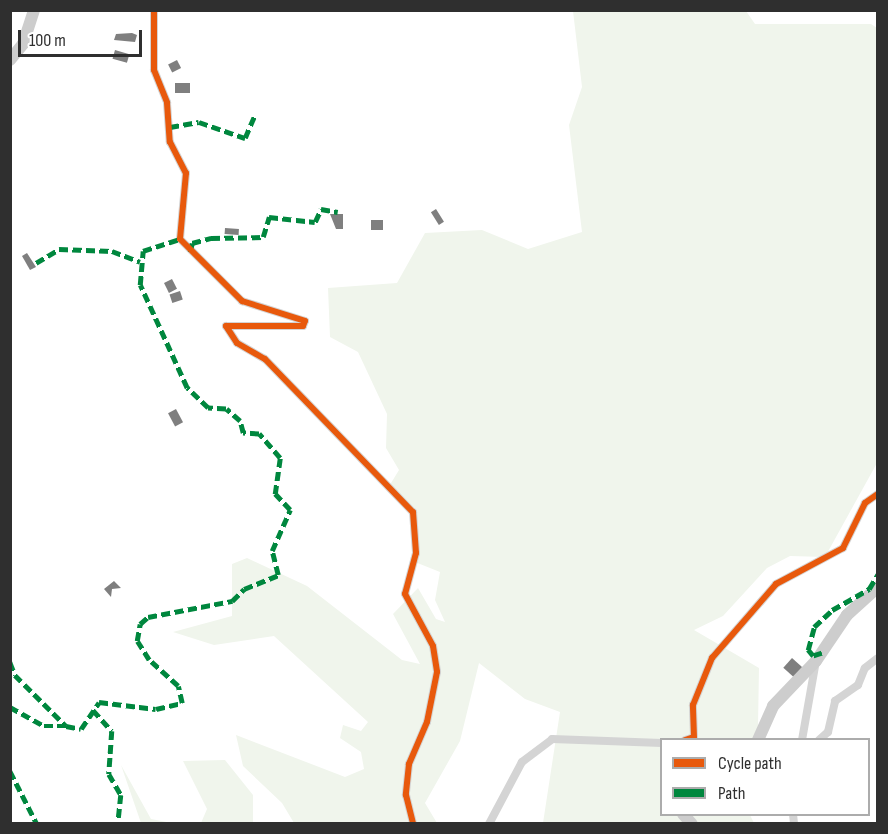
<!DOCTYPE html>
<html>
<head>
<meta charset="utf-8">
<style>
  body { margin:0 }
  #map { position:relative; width:888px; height:834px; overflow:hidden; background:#fff; font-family:"Sofia Sans Condensed",sans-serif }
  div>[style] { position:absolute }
  .green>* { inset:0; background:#f0f5ec }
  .building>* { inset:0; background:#7f7f7f; transform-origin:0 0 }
  .street>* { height:8px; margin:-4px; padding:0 4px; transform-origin:4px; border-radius:4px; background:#d4d4d4 }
  .secondary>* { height:12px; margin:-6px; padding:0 6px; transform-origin:6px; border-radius:6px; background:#cdcdcd }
  .quiet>* { height:4.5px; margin-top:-2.25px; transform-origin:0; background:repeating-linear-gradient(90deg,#00873e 0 9px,transparent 0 13.5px) }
  .cycleway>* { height:6px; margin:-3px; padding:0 3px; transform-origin:3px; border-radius:3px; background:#e8590c }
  span { translate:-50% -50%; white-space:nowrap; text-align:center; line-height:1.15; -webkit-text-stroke:6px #fff; paint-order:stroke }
  .frame { position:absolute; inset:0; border:12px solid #2f2f2f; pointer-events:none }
  .legend { position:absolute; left:660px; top:738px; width:210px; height:78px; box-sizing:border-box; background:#fff; border:2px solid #acacac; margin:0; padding:8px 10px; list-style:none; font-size:18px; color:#2f2f2f }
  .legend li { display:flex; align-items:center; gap:12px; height:30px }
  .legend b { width:30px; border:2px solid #acacac }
  .scale { position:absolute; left:18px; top:30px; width:124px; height:27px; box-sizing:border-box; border:3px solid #2f2f2f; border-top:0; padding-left:8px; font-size:18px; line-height:21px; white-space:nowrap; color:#2f2f2f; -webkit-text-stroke:4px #fff; paint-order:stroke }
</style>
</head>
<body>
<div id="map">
  <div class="green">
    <div style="clip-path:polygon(573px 11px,746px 11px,755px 24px,871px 24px,877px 28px,877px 463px,825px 557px,790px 556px,767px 568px,723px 616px,694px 630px,759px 668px,758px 726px,753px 739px,662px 740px,662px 814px,750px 815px,754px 823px,543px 823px,560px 712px,525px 699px,479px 663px,460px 741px,425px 803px,437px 823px,294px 823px,282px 803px,243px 766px,236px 735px,345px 777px,364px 769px,361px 752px,340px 738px,343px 725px,361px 731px,368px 722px,274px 636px,214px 645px,173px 632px,232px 616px,232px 564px,247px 558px,307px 586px,402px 660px,420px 664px,393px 614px,418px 588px,436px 619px,445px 622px,435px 600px,440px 572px,410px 560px,418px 535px,416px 509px,388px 488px,399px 470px,386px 448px,387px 414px,358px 352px,330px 337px,328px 288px,397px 283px,425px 233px,482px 230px,528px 249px,582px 232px,569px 125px,582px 87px)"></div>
    <div style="clip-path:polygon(225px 760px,253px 795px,253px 823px,201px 823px,207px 809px,183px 761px)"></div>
    <div style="clip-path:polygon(121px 765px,151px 819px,172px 823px,141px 823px)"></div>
  </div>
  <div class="building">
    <div style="clip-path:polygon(132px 33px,137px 35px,135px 42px,114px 40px,116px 34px)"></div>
    <div style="left:115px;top:50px;width:15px;height:9px;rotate:16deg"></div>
    <div style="left:177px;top:60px;width:9px;height:10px;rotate:63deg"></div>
    <div style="left:190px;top:83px;width:10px;height:15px;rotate:90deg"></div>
    <div style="left:436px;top:209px;width:15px;height:6px;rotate:58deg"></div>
    <div style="clip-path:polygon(330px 214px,343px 214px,343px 229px,336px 229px)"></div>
    <div style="left:371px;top:220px;width:12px;height:10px"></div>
    <div style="left:225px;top:228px;width:14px;height:6px;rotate:4deg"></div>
    <div style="clip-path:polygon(27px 253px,36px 267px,30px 270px,22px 256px)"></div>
    <div style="left:172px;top:279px;width:11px;height:9px;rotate:63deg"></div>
    <div style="left:180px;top:291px;width:9px;height:11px;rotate:72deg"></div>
    <div style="left:176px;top:409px;width:15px;height:9px;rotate:62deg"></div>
    <div style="clip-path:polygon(114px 581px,121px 588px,112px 589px,111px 597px,104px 589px)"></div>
    <div style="left:792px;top:658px;width:15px;height:13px;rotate:42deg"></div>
  </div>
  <div class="street">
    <div style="left:154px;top:10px;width:60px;rotate:90deg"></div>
    <div style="left:154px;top:70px;width:35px;rotate:68deg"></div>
    <div style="left:167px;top:103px;width:39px;rotate:86deg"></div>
    <div style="left:170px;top:142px;width:35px;rotate:63deg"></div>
    <div style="left:186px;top:173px;width:66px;rotate:95.2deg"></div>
    <div style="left:180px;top:239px;width:88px;rotate:45deg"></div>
    <div style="left:242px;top:301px;width:66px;rotate:17.6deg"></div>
    <div style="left:305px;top:321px;width:5px;rotate:112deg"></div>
    <div style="left:303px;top:326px;width:77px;rotate:180deg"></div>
    <div style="left:226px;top:326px;width:20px;rotate:57deg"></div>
    <div style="left:237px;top:343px;width:32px;rotate:30deg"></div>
    <div style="left:265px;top:359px;width:213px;rotate:46deg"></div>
    <div style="left:413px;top:512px;width:41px;rotate:85.8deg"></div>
    <div style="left:416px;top:553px;width:42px;rotate:105deg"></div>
    <div style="left:405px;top:594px;width:59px;rotate:61.7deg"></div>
    <div style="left:433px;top:646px;width:26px;rotate:81deg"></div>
    <div style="left:437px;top:672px;width:51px;rotate:101.3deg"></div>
    <div style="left:427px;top:722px;width:46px;rotate:113.2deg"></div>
    <div style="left:409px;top:764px;width:31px;rotate:96deg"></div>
    <div style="left:406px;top:795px;width:30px;rotate:76deg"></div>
    <div style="left:685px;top:740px;width:9px;rotate:-18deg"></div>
    <div style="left:694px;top:737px;width:32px;rotate:-92deg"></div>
    <div style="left:693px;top:705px;width:51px;rotate:-68deg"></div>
    <div style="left:712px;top:658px;width:98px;rotate:-49.1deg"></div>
    <div style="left:776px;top:584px;width:76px;rotate:-28.2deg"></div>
    <div style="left:843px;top:548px;width:50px;rotate:-63.9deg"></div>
    <div style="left:865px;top:503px;width:16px;rotate:-35deg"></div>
    <div style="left:802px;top:740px;width:80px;rotate:-80deg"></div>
    <div style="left:819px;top:740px;width:12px;rotate:-42deg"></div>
    <div style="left:828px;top:732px;width:32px;rotate:-77deg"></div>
    <div style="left:835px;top:701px;width:28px;rotate:-35deg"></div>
    <div style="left:858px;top:685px;width:18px;rotate:-68deg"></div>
    <div style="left:865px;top:668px;width:16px;rotate:-38deg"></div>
    <div style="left:793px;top:814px;width:10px;rotate:84deg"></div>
    <div style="left:489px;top:824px;width:70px;rotate:-62deg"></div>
    <div style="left:522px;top:762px;width:38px;rotate:-37deg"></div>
    <div style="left:552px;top:739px;width:110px;rotate:2.1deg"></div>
  </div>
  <div class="secondary">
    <div style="left:10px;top:60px;width:21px;rotate:-51deg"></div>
    <div style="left:23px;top:44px;width:36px;rotate:-72deg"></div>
    <div style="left:758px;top:740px;width:37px;rotate:-66deg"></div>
    <div style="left:773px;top:706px;width:62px;rotate:-46.3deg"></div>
    <div style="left:816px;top:661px;width:55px;rotate:-56deg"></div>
    <div style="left:847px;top:615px;width:42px;rotate:-42.1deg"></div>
    <div style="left:683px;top:814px;width:13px;rotate:48deg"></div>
  </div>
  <div class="quiet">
    <div style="left:170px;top:127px;width:29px;rotate:-10deg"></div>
    <div style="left:199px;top:122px;width:49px;rotate:19.2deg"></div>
    <div style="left:245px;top:138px;width:23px;rotate:-67deg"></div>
    <div style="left:190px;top:252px;width:9px;rotate:-77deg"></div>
    <div style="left:192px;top:243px;width:20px;rotate:-15deg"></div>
    <div style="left:211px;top:238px;width:52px;rotate:-1.1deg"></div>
    <div style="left:263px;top:237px;width:21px;rotate:-73deg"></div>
    <div style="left:269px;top:217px;width:46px;rotate:6.2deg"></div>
    <div style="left:315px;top:222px;width:14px;rotate:-65deg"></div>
    <div style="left:321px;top:209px;width:17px;rotate:10deg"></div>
    <div style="left:36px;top:263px;width:27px;rotate:-31deg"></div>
    <div style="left:59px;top:249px;width:53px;rotate:2.2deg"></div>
    <div style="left:112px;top:251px;width:30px;rotate:21deg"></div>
    <div style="left:822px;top:653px;width:9px;rotate:162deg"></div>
    <div style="left:813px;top:656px;width:8px;rotate:-130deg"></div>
    <div style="left:808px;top:650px;width:24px;rotate:-75deg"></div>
    <div style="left:814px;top:627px;width:25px;rotate:-43deg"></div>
    <div style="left:832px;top:610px;width:43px;rotate:-29.6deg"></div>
    <div style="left:869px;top:589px;width:17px;rotate:-59deg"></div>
    <div style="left:10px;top:662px;width:14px;rotate:69deg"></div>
    <div style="left:15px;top:675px;width:72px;rotate:45deg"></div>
    <div style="left:66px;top:726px;width:15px;rotate:11deg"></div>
    <div style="left:81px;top:729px;width:32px;rotate:-56deg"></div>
    <div style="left:99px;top:702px;width:57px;rotate:7deg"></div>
    <div style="left:156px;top:709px;width:27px;rotate:-13deg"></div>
    <div style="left:182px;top:703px;width:17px;rotate:-103deg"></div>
    <div style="left:178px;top:686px;width:39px;rotate:-138deg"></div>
    <div style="left:149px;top:660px;width:22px;rotate:-122deg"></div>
    <div style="left:137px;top:641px;width:17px;rotate:-80deg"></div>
    <div style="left:140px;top:624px;width:11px;rotate:-41deg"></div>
    <div style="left:148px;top:617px;width:86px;rotate:-10.8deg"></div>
    <div style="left:232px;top:601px;width:17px;rotate:-45deg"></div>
    <div style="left:244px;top:589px;width:37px;rotate:-22deg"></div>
    <div style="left:278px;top:575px;width:25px;rotate:-104deg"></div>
    <div style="left:272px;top:551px;width:45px;rotate:-66.3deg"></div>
    <div style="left:290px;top:510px;width:22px;rotate:-133deg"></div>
    <div style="left:275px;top:494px;width:36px;rotate:-82deg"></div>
    <div style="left:280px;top:458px;width:32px;rotate:-131deg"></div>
    <div style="left:259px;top:434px;width:16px;rotate:-176deg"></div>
    <div style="left:243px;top:433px;width:12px;rotate:-104deg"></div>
    <div style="left:240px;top:421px;width:18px;rotate:-139deg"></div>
    <div style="left:226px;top:409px;width:18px;rotate:-177deg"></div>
    <div style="left:208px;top:408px;width:29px;rotate:-136deg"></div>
    <div style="left:187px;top:388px;width:113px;rotate:-114.5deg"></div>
    <div style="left:140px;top:285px;width:34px;rotate:-85deg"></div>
    <div style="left:143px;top:251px;width:39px;rotate:-18deg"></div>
    <div style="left:10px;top:707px;width:39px;rotate:29deg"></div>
    <div style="left:44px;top:726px;width:22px"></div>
    <div style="left:93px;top:710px;width:28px;rotate:48deg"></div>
    <div style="left:112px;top:731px;width:43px;rotate:94deg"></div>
    <div style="left:109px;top:774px;width:24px;rotate:60deg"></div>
    <div style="left:121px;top:795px;width:29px;rotate:96deg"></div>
    <div style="left:10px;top:771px;width:59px;rotate:63deg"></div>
  </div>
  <div class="cycleway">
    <div style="left:154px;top:10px;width:60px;rotate:90deg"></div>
    <div style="left:154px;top:70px;width:35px;rotate:68deg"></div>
    <div style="left:167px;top:103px;width:39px;rotate:86deg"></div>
    <div style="left:170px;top:142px;width:35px;rotate:63deg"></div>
    <div style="left:186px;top:173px;width:66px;rotate:95.2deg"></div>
    <div style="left:180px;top:239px;width:88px;rotate:45deg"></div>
    <div style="left:242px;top:301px;width:66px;rotate:17.6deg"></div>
    <div style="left:305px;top:321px;width:5px;rotate:112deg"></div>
    <div style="left:303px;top:326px;width:77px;rotate:180deg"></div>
    <div style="left:226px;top:326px;width:20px;rotate:57deg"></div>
    <div style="left:237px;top:343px;width:32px;rotate:30deg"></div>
    <div style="left:265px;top:359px;width:213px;rotate:46deg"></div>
    <div style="left:413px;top:512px;width:41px;rotate:85.8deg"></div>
    <div style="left:416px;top:553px;width:42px;rotate:105deg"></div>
    <div style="left:405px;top:594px;width:59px;rotate:61.7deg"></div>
    <div style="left:433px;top:646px;width:26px;rotate:81deg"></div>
    <div style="left:437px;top:672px;width:51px;rotate:101.3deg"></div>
    <div style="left:427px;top:722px;width:46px;rotate:113.2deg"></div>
    <div style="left:409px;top:764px;width:31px;rotate:96deg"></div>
    <div style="left:406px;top:795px;width:30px;rotate:76deg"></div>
    <div style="left:685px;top:740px;width:9px;rotate:-18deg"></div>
    <div style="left:694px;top:737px;width:32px;rotate:-92deg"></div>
    <div style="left:693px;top:705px;width:51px;rotate:-68deg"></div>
    <div style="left:712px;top:658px;width:98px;rotate:-49.1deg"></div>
    <div style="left:776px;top:584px;width:76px;rotate:-28.2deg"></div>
    <div style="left:843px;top:548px;width:50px;rotate:-63.9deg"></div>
    <div style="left:865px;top:503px;width:16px;rotate:-35deg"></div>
  </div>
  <div class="frame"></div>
  <ul class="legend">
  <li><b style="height:8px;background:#e8590c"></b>Cycle path</li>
  <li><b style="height:8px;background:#00873e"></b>Path</li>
  </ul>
  <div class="scale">100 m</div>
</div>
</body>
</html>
